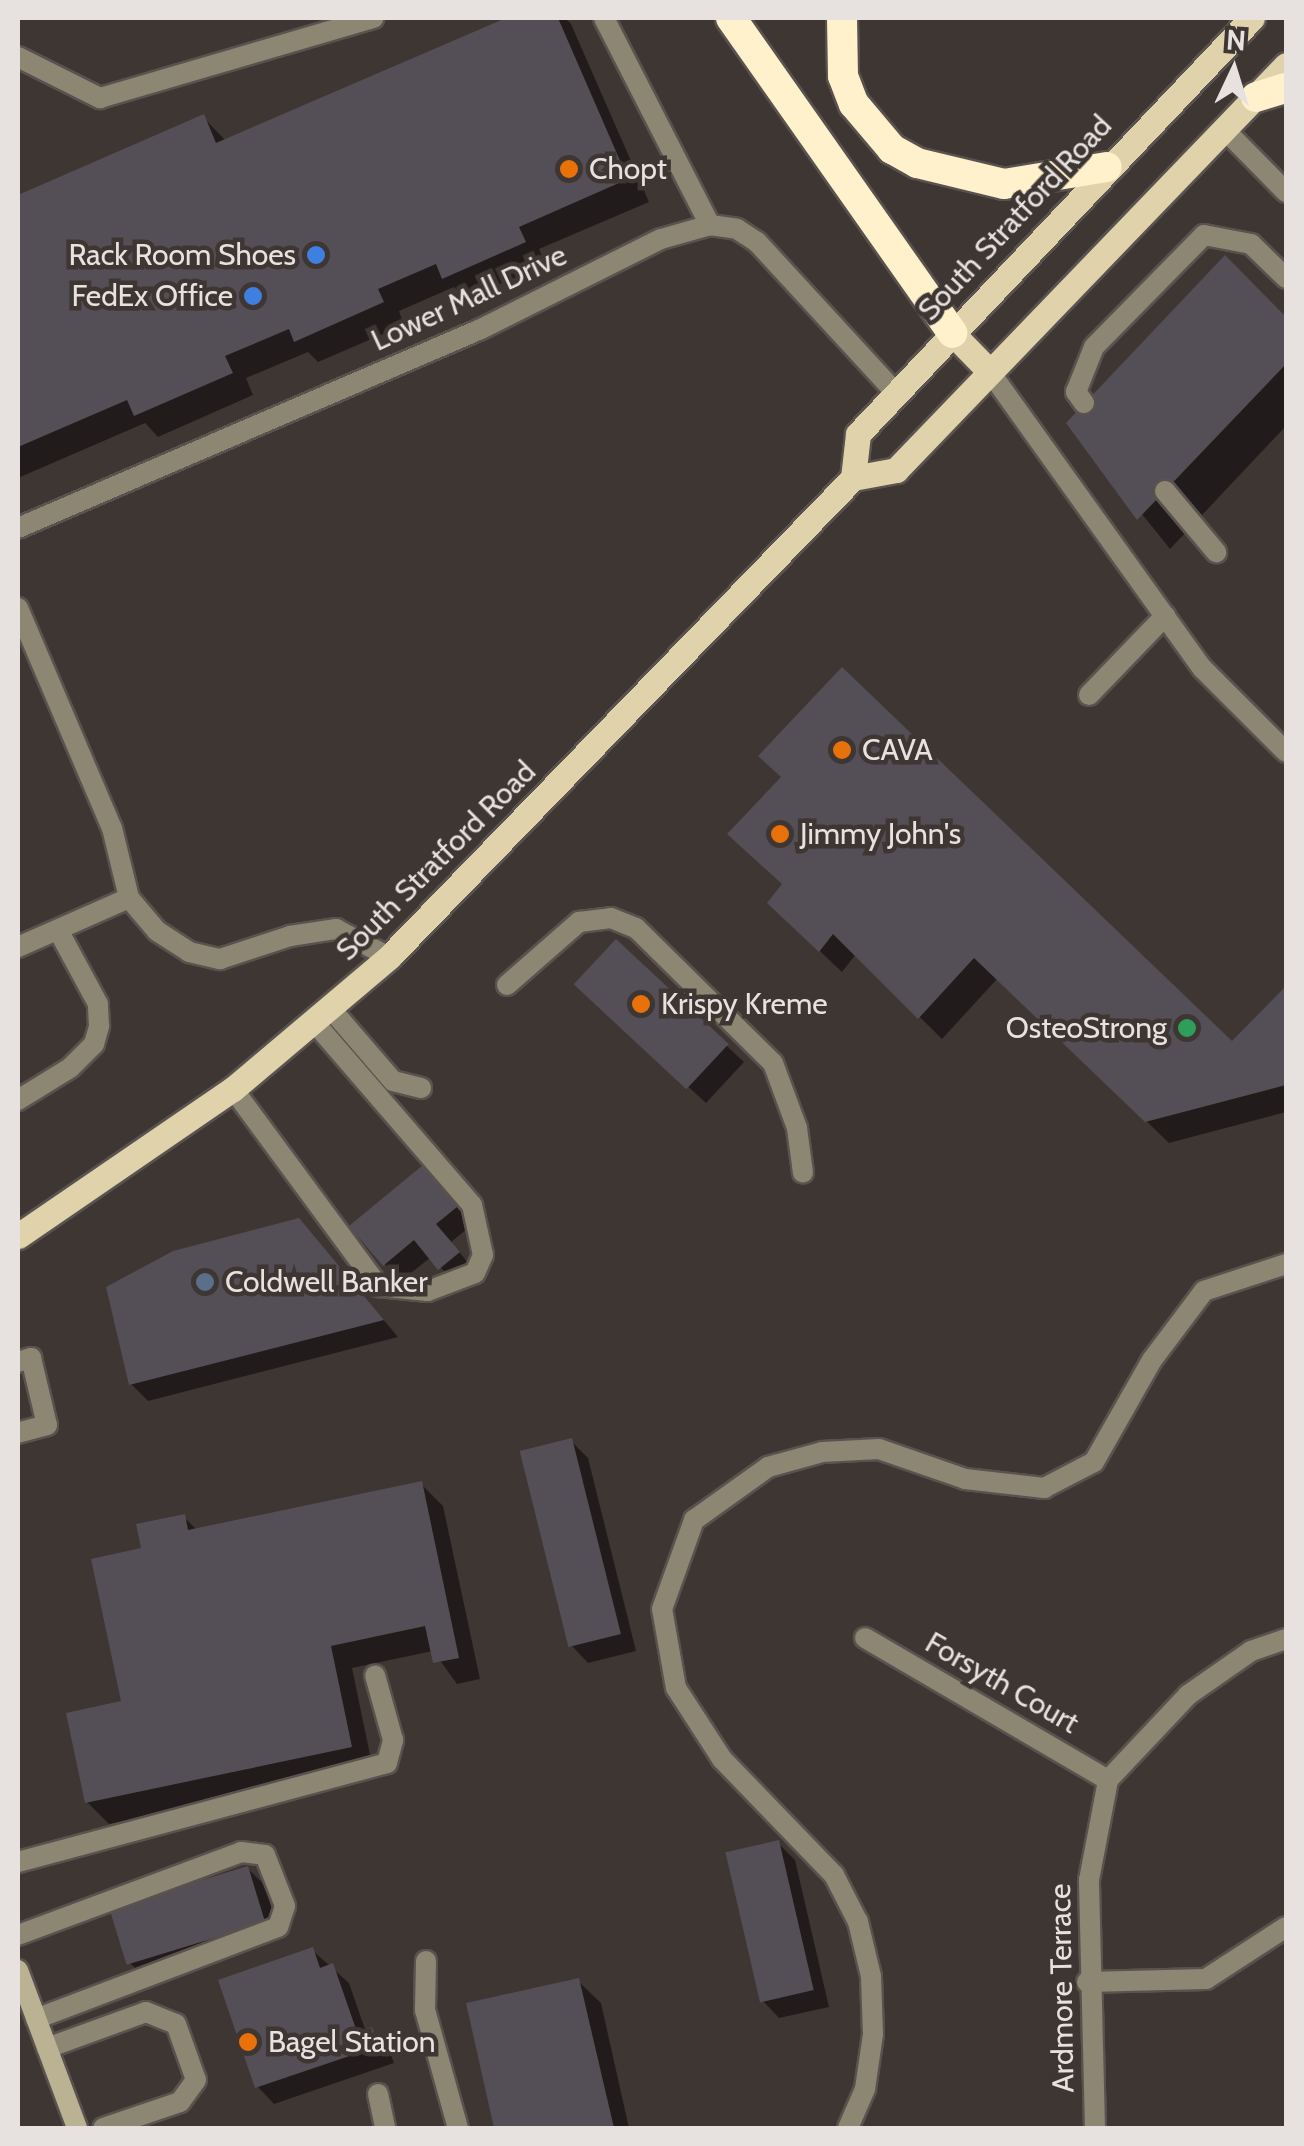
<!DOCTYPE html>
<html>
<head>
<meta charset="utf-8">
<style>
  body { margin:0 }
  #map { position:relative; width:1304px; height:2146px; overflow:hidden; background:#3e3633; font-family:Cabin,sans-serif }
  div>[style] { position:absolute }
  .shadow>* { inset:0; background:#0007 }
  .building>* { inset:0; background:#544f56; transform-origin:0 0 }
  .roads { filter:drop-shadow(2px 0 #59524f) drop-shadow(-2px 0 #59524f) drop-shadow(0 2px #59524f) drop-shadow(0 -2px #59524f) }
  .lane>* { height:20px; margin:-10px; padding:0 10px; transform-origin:10px; border-radius:10px; background:#8c8673 }
  .street>* { height:20px; margin:-10px; padding:0 10px; transform-origin:10px; border-radius:10px; background:#8c8673 }
  .secondary>* { height:20px; margin:-10px; padding:0 10px; transform-origin:10px; border-radius:10px; background:#bbb193 }
  .primary>* { height:25px; margin:-12.5px; padding:0 12.5px; transform-origin:12.5px; border-radius:12.5px; background:#e0d3ac }
  .highway>* { height:30px; margin:-15px; padding:0 15px; transform-origin:15px; border-radius:15px; background:#fef1cc }
  .dots>* { width:28px; height:28px; translate:-50% -50%; box-sizing:border-box; border:5px solid #3e3633; border-radius:50% }
  span { translate:-50% -50%; white-space:nowrap; text-align:center; line-height:1.15; -webkit-text-stroke:9px #3e3633; paint-order:stroke }
  .poi-label { font-size:30px; color:#e7e2e0 }
  .left { translate:0 -50%; text-align:left }
  .right { translate:-100% -50%; text-align:right }
  .street-label { font-size:30px; color:#e7e2e0 }
  .frame { position:absolute; inset:0; border:20px solid #e7e2e0; pointer-events:none }
  .north { position:absolute; left:1184px; top:20px; width:100px; height:100px; -webkit-text-stroke:8px #3e3633; paint-order:stroke; rotate:4deg; font-size:28px; font-weight:700; line-height:40px; text-align:center; color:#e7e2e0 }
  .north::after { content:''; display:block; margin:auto; width:35px; height:45px; background:#e7e2e0; clip-path:polygon(50% 0,100% 100%,50% 72%,0 100%) }
</style>
</head>
<body>
<div id="map">
  <div class="shadow">
    <div style="clip-path:polygon(513px 18px,565px 18px,571px 24px,649px 202px,539px 249px,546px 264px,466px 299px,454px 287px,399px 311px,404px 325px,318px 362px,308px 352px,246px 378px,253px 395px,158px 437px,145px 423px,18px 478px,18px 196px,203px 117px,226px 141px)"></div>
    <div style="clip-path:polygon(1225px 259px,1286px 320px,1286px 426px,1170px 549px,1069px 423px)"></div>
    <div style="clip-path:polygon(785px 885px,1232px 1045px,1286px 989px,1286px 1112px,1169px 1143px,998px 978px,942px 1039px,856px 954px,842px 972px,792px 925px)"></div>
    <div style="clip-path:polygon(616px 943px,744px 1062px,706px 1103px,594px 1001px)"></div>
    <div style="clip-path:polygon(439px 1185px,472px 1225px,451px 1242px,474px 1270px,457px 1285px,431px 1257px,401px 1281px,385px 1264px)"></div>
    <div style="clip-path:polygon(315px 1238px,398px 1337px,148px 1401px,131px 1384px)"></div>
    <div style="clip-path:polygon(571px 1441px,588px 1458px,636px 1651px,588px 1663px,572px 1646px)"></div>
    <div style="clip-path:polygon(421px 1484px,443px 1506px,480px 1679px,457px 1684px,433px 1651px,352px 1668px,373px 1769px,109px 1824px,87px 1802px,124px 1703px,144px 1550px,184px 1517px,198px 1531px)"></div>
    <div style="clip-path:polygon(778px 1843px,795px 1860px,829px 2007px,779px 2018px,763px 2001px)"></div>
    <div style="clip-path:polygon(248px 1869px,265px 1885px,280px 1939px,144px 1977px,127px 1960px)"></div>
    <div style="clip-path:polygon(312px 1950px,349px 1983px,366px 2032px,388px 2047px,394px 2063px,274px 2104px,258px 2087px)"></div>
    <div style="clip-path:polygon(578px 1981px,601px 2003px,629px 2128px,497px 2128px,469px 2005px)"></div>
  </div>
  <div class="building">
    <div style="clip-path:polygon(506px 18px,558px 18px,628px 179px,519px 227px,526px 242px,442px 279px,436px 264px,378px 289px,384px 302px,294px 342px,289px 329px,225px 356px,233px 373px,134px 416px,127px 400px,18px 447px,18px 195px,204px 114px,216px 143px)"></div>
    <div style="clip-path:polygon(1225px 255px,1286px 317px,1286px 364px,1137px 520px,1066px 423px)"></div>
    <div style="clip-path:polygon(842px 667px,1232px 1041px,1286px 986px,1286px 1085px,1145px 1122px,974px 958px,918px 1019px,833px 934px,819px 952px,767px 903px,782px 884px,727px 834px,781px 777px,758px 756px)"></div>
    <div style="left:616px;top:939px;width:154px;height:62px;rotate:43deg"></div>
    <div style="clip-path:polygon(423px 1165px,457px 1207px,436px 1224px,460px 1252px,438px 1270px,414px 1240px,383px 1266px,349px 1226px)"></div>
    <div style="clip-path:polygon(299px 1218px,384px 1320px,129px 1385px,106px 1287px,173px 1251px)"></div>
    <div style="left:572px;top:1438px;width:202px;height:54px;rotate:76deg"></div>
    <div style="clip-path:polygon(422px 1481px,459px 1658px,433px 1663px,425px 1626px,331px 1646px,352px 1747px,85px 1803px,66px 1713px,121px 1701px,91px 1559px,141px 1548px,136px 1524px,185px 1514px,188px 1530px)"></div>
    <div style="left:779px;top:1840px;width:154px;height:55px;rotate:77deg"></div>
    <div style="left:248px;top:1866px;width:59px;height:145px;rotate:73deg"></div>
    <div style="clip-path:polygon(313px 1947px,320px 1968px,333px 1963px,357px 2032px,372px 2027px,379px 2046px,255px 2088px,218px 1980px)"></div>
    <div style="clip-path:polygon(579px 1978px,614px 2128px,494px 2128px,466px 2003px)"></div>
  </div>
  <div class="roads">
    <div class="lane">
      <div style="left:604px;top:18px;width:233px;rotate:62.9deg"></div>
      <div style="left:18px;top:57px;width:92px;rotate:26.6deg"></div>
      <div style="left:100px;top:98px;width:285px;rotate:-16.3deg"></div>
      <div style="left:990px;top:372px;width:365px;rotate:54.4deg"></div>
      <div style="left:1203px;top:669px;width:117px;rotate:45deg"></div>
      <div style="left:1084px;top:403px;width:14px;rotate:-126deg"></div>
      <div style="left:1076px;top:392px;width:48px;rotate:-68.2deg"></div>
      <div style="left:1094px;top:347px;width:157px;rotate:-45.5deg"></div>
      <div style="left:1204px;top:235px;width:48px;rotate:10.8deg"></div>
      <div style="left:1251px;top:244px;width:49px;rotate:44.2deg"></div>
      <div style="left:1165px;top:491px;width:80px;rotate:50.1deg"></div>
      <div style="left:18px;top:528px;width:504px;rotate:-23.26deg"></div>
      <div style="left:481px;top:329px;width:201px;rotate:-26.6deg"></div>
      <div style="left:661px;top:239px;width:51px;rotate:-15.9deg"></div>
      <div style="left:710px;top:225px;width:27px;rotate:8deg"></div>
      <div style="left:737px;top:229px;width:24px;rotate:33deg"></div>
      <div style="left:757px;top:242px;width:205px;rotate:47.4deg"></div>
      <div style="left:18px;top:608px;width:239px;rotate:66.9deg"></div>
      <div style="left:112px;top:828px;width:72px;rotate:76.3deg"></div>
      <div style="left:129px;top:898px;width:43px;rotate:49.7deg"></div>
      <div style="left:157px;top:931px;width:38px;rotate:33deg"></div>
      <div style="left:189px;top:952px;width:32px;rotate:13deg"></div>
      <div style="left:220px;top:959px;width:74px;rotate:-18.2deg"></div>
      <div style="left:290px;top:936px;width:47px;rotate:-8.7deg"></div>
      <div style="left:336px;top:929px;width:60px;rotate:27.8deg"></div>
      <div style="left:1089px;top:695px;width:110px;rotate:-46.1deg"></div>
      <div style="left:18px;top:947px;width:121px;rotate:-23.8deg"></div>
      <div style="left:507px;top:985px;width:96px;rotate:-41.2deg"></div>
      <div style="left:579px;top:922px;width:32px;rotate:-7deg"></div>
      <div style="left:611px;top:918px;width:27px;rotate:22deg"></div>
      <div style="left:636px;top:928px;width:192px;rotate:44.6deg"></div>
      <div style="left:773px;top:1063px;width:69px;rotate:69.7deg"></div>
      <div style="left:797px;top:1128px;width:45px;rotate:82.4deg"></div>
      <div style="left:331px;top:1009px;width:95px;rotate:49.3deg"></div>
      <div style="left:393px;top:1081px;width:29px;rotate:14deg"></div>
      <div style="left:233px;top:1089px;width:245px;rotate:53.6deg"></div>
      <div style="left:378px;top:1286px;width:50px;rotate:5.7deg"></div>
      <div style="left:428px;top:1291px;width:50px;rotate:-21deg"></div>
      <div style="left:475px;top:1273px;width:20px;rotate:-66deg"></div>
      <div style="left:483px;top:1255px;width:51px;rotate:-102.4deg"></div>
      <div style="left:472px;top:1205px;width:240px;rotate:-130.8deg"></div>
      <div style="left:18px;top:1100px;width:61px;rotate:-31.6deg"></div>
      <div style="left:70px;top:1068px;width:34px;rotate:-45deg"></div>
      <div style="left:94px;top:1044px;width:19px;rotate:-74deg"></div>
      <div style="left:99px;top:1026px;width:22px;rotate:-93deg"></div>
      <div style="left:98px;top:1004px;width:84px;rotate:-118.4deg"></div>
      <div style="left:18px;top:1362px;width:14px;rotate:-17deg"></div>
      <div style="left:31px;top:1358px;width:69px;rotate:76.6deg"></div>
      <div style="left:47px;top:1425px;width:30px;rotate:165deg"></div>
      <div style="left:18px;top:1862px;width:382px;rotate:-15deg"></div>
      <div style="left:387px;top:1763px;width:24px;rotate:-75deg"></div>
      <div style="left:393px;top:1740px;width:67px;rotate:-105.5deg"></div>
      <div style="left:18px;top:1935px;width:238px;rotate:-20.4deg"></div>
      <div style="left:241px;top:1852px;width:24px;rotate:7deg"></div>
      <div style="left:265px;top:1855px;width:55px;rotate:68.6deg"></div>
      <div style="left:285px;top:1906px;width:22px;rotate:108deg"></div>
      <div style="left:278px;top:1927px;width:259px;rotate:159.2deg"></div>
      <div style="left:426px;top:1961px;width:49px;rotate:91.2deg"></div>
      <div style="left:425px;top:2010px;width:123px;rotate:74.4deg"></div>
      <div style="left:1087px;top:1982px;width:119px;rotate:-1.4deg"></div>
      <div style="left:1206px;top:1979px;width:95px;rotate:-33deg"></div>
      <div style="left:47px;top:2048px;width:105px;rotate:-20deg"></div>
      <div style="left:146px;top:2012px;width:32px;rotate:22deg"></div>
      <div style="left:176px;top:2024px;width:59px;rotate:70.3deg"></div>
      <div style="left:196px;top:2080px;width:27px;rotate:126deg"></div>
      <div style="left:180px;top:2102px;width:81px;rotate:161.3deg"></div>
      <div style="left:378px;top:2094px;width:35px;rotate:78deg"></div>
      <div style="left:848px;top:2128px;width:43px;rotate:-66.4deg"></div>
      <div style="left:865px;top:2089px;width:56px;rotate:-81.7deg"></div>
      <div style="left:873px;top:2034px;width:58px;rotate:-92deg"></div>
      <div style="left:871px;top:1976px;width:56px;rotate:-103.5deg"></div>
      <div style="left:858px;top:1922px;width:53px;rotate:-117.1deg"></div>
      <div style="left:834px;top:1875px;width:161px;rotate:-134deg"></div>
      <div style="left:722px;top:1759px;width:85px;rotate:-122.9deg"></div>
      <div style="left:676px;top:1688px;width:80px;rotate:-100deg"></div>
      <div style="left:662px;top:1609px;width:95px;rotate:-70.2deg"></div>
      <div style="left:694px;top:1520px;width:91px;rotate:-35.6deg"></div>
      <div style="left:768px;top:1467px;width:56px;rotate:-15.5deg"></div>
      <div style="left:822px;top:1452px;width:57px;rotate:-3deg"></div>
      <div style="left:879px;top:1449px;width:91px;rotate:19.2deg"></div>
      <div style="left:965px;top:1479px;width:80px;rotate:6.5deg"></div>
      <div style="left:1044px;top:1488px;width:56px;rotate:-27.5deg"></div>
      <div style="left:1094px;top:1462px;width:117px;rotate:-60.4deg"></div>
      <div style="left:1152px;top:1360px;width:86px;rotate:-53deg"></div>
      <div style="left:1204px;top:1291px;width:86px;rotate:-18.2deg"></div>
    </div>
    <div class="street">
      <div style="left:1225px;top:130px;width:87px;rotate:45.5deg"></div>
      <div style="left:865px;top:1638px;width:281px;rotate:30.3deg"></div>
      <div style="left:1095px;top:2128px;width:248px;rotate:-91.4deg"></div>
      <div style="left:1089px;top:1880px;width:102px;rotate:-79.2deg"></div>
      <div style="left:1108px;top:1780px;width:117px;rotate:-46.7deg"></div>
      <div style="left:1188px;top:1695px;width:77px;rotate:-34.9deg"></div>
      <div style="left:1251px;top:1651px;width:37px;rotate:-19deg"></div>
    </div>
    <div class="secondary">
      <div style="left:18px;top:1970px;width:169px;rotate:69.5deg"></div>
    </div>
    <div class="primary">
      <div style="left:952px;top:333px;width:54px;rotate:45.7deg"></div>
      <div style="left:853px;top:478px;width:44px;rotate:-83.5deg"></div>
      <div style="left:858px;top:434px;width:573px;rotate:-46.56deg"></div>
      <div style="left:18px;top:1236px;width:260px;rotate:-34.4deg"></div>
      <div style="left:233px;top:1089px;width:204px;rotate:-40.2deg"></div>
      <div style="left:389px;top:957px;width:667px;rotate:-45.91deg"></div>
      <div style="left:853px;top:478px;width:44px;rotate:-10.5deg"></div>
      <div style="left:896px;top:470px;width:562px;rotate:-46.08deg"></div>
    </div>
    <div class="highway">
      <div style="left:731px;top:18px;width:385px;rotate:54.9deg"></div>
      <div style="left:842px;top:18px;width:58px;rotate:89deg"></div>
      <div style="left:843px;top:76px;width:30px;rotate:69deg"></div>
      <div style="left:854px;top:104px;width:59px;rotate:49.8deg"></div>
      <div style="left:892px;top:149px;width:29px;rotate:29deg"></div>
      <div style="left:917px;top:163px;width:89px;rotate:13.6deg"></div>
      <div style="left:1004px;top:184px;width:104px;rotate:-9.4deg"></div>
      <div style="left:1256px;top:97px;width:31px;rotate:-17deg"></div>
    </div>
  </div>
  <div class="dots">
    <div style="left:569px;top:169px;background:#e8710a"></div>
    <div style="left:316px;top:255px;background:#3f7fe0"></div>
    <div style="left:253px;top:296px;background:#3f7fe0"></div>
    <div style="left:842px;top:750px;background:#e8710a"></div>
    <div style="left:780px;top:834px;background:#e8710a"></div>
    <div style="left:641px;top:1004px;background:#e8710a"></div>
    <div style="left:1187px;top:1028px;background:#2e9e5b"></div>
    <div style="left:205px;top:1282px;background:#5c6f8a"></div>
    <div style="left:248px;top:2042px;background:#e8710a"></div>
  </div>
  <div class="poi-label">
    <span class="left" style="left:589px;top:169px">Chopt</span>
    <span class="right" style="left:296px;top:255px">Rack Room Shoes</span>
    <span class="right" style="left:233px;top:296px">FedEx Office</span>
    <span class="left" style="left:862px;top:750px">CAVA</span>
    <span class="left" style="left:800px;top:834px">Jimmy John's</span>
    <span class="left" style="left:661px;top:1004px">Krispy Kreme</span>
    <span class="right" style="left:1167px;top:1028px">OsteoStrong</span>
    <span class="left" style="left:225px;top:1282px">Coldwell Banker</span>
    <span class="left" style="left:268px;top:2042px">Bagel Station</span>
  </div>
  <div class="street-label">
    <span style="left:1015px;top:218px;rotate:-47deg">South Stratford Road</span>
    <span style="left:469px;top:298px;rotate:-25deg">Lower Mall Drive</span>
    <span style="left:436px;top:861px;rotate:-45deg">South Stratford Road</span>
    <span style="left:1002px;top:1683px;rotate:30deg">Forsyth Court</span>
    <span style="left:1062px;top:1988px;rotate:-91deg">Ardmore Terrace</span>
  </div>
  <div class="frame"></div>
  <div class="north">N</div>
</div>
</body>
</html>
